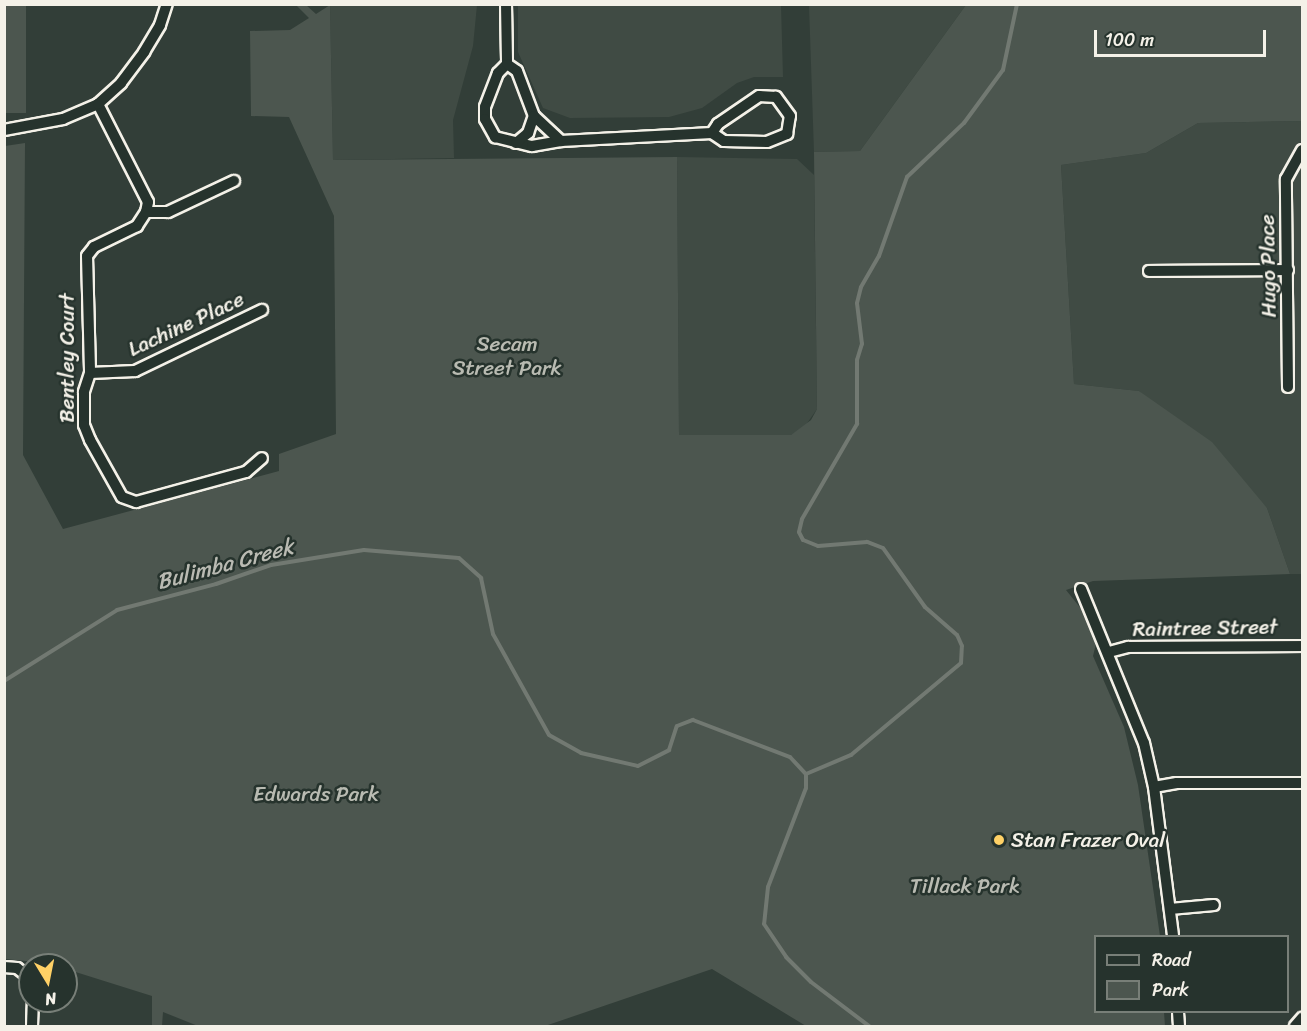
<!DOCTYPE html>
<html>
<head>
<meta charset="utf-8">
<style>
  body { margin:0 }
  #map { position:relative; width:1307px; height:1031px; overflow:hidden; background:#323e38; font-family:Sriracha,sans-serif }
  div>[style] { position:absolute }
  .built>* { inset:0; background:#404b44 }
  .green>* { inset:0; background:#4c564f; transform-origin:0 0 }
  .stream>* { height:4px; margin:-2px; padding:0 2px; transform-origin:2px; border-radius:2px; background:#727972 }
  .roads { filter:drop-shadow(2px 0 #f4f1e8) drop-shadow(-2px 0 #f4f1e8) drop-shadow(0 2px #f4f1e8) drop-shadow(0 -2px #f4f1e8) }
  .minor>* { height:10px; margin:-5px; padding:0 5px; transform-origin:5px; border-radius:5px; background:#26332d }
  .dots>* { width:16px; height:16px; translate:-50% -50%; box-sizing:border-box; border:3px solid #26332d; border-radius:50% }
  span { translate:-50% -50%; white-space:nowrap; text-align:center; line-height:1.15; -webkit-text-stroke:5px #26332d; paint-order:stroke }
  .street-label { font-size:21px; color:#f4f1e8 }
  .park-label { font-size:21px; color:#b9bbb2 }
  .poi-label { font-size:21px; color:#f4f1e8 }
  .left { translate:0 -50%; text-align:left }
  .water-label { font-size:22px; color:#babbb3; font-style:italic }
  .frame { position:absolute; inset:0; border:6px solid #f4f1e8; pointer-events:none }
  .legend { position:absolute; left:1094px; top:935px; width:195px; height:78px; box-sizing:border-box; background:#26332d; border:2px solid #787f78; margin:0; padding:8px 10px; list-style:none; font-size:18px; color:#f4f1e8 }
  .legend li { display:flex; align-items:center; gap:12px; height:30px }
  .legend b { width:30px; border:2px solid #787f78 }
  .north { position:absolute; left:18px; top:953px; width:60px; height:60px; box-sizing:border-box; background:#26332d; border:2px solid #787f78; border-radius:50%; rotate:170deg; font-size:16px; font-weight:700; line-height:24px; text-align:center; color:#f4f1e8 }
  .north::after { content:''; display:block; margin:auto; width:21px; height:27px; background:#ffd166; clip-path:polygon(50% 0,100% 100%,50% 72%,0 100%) }
  .scale { position:absolute; left:1094px; top:30px; width:172px; height:27px; box-sizing:border-box; border:3px solid #f4f1e8; border-top:0; padding-left:8px; font-size:18px; line-height:21px; white-space:nowrap; color:#f4f1e8; -webkit-text-stroke:4px #26332d; paint-order:stroke }
</style>
</head>
<body>
<div id="map">
  <div class="built">
    <div style="clip-path:polygon(330px 5px,477px 5px,473px 46px,453px 120px,454px 158px,333px 160px)"></div>
    <div style="clip-path:polygon(518px 5px,518px 4px,794px 5px,781px 5px,783px 77px,754px 77px,737px 83px,702px 108px,669px 117px,570px 118px,543px 108px,518px 52px)"></div>
    <div style="clip-path:polygon(809px 5px,966px 5px,860px 151px,814px 152px)"></div>
    <div style="clip-path:polygon(1302px 121px,1302px 574px,1290px 574px,1267px 508px,1139px 391px,1074px 384px,1061px 165px,1146px 153px,1198px 123px)"></div>
    <div style="clip-path:polygon(677px 157px,797px 159px,814px 175px,817px 409px,803px 429px,791px 435px,679px 435px)"></div>
  </div>
  <div class="green">
    <div style="left:4px;top:5px;width:22px;height:108px"></div>
    <div style="clip-path:polygon(296px 5px,306px 5px,316px 14px,330px 5px,333px 160px,677px 157px,679px 435px,791px 435px,811px 420px,817px 409px,814px 152px,860px 151px,966px 5px,1302px 5px,1302px 121px,1198px 123px,1146px 153px,1061px 165px,1074px 384px,1139px 391px,1212px 442px,1267px 508px,1290px 574px,1093px 581px,1066px 590px,1099px 631px,1093px 656px,1124px 727px,1138px 785px,1160px 936px,1096px 936px,1096px 1012px,1164px 1012px,1165px 1026px,806px 1026px,712px 969px,545px 1026px,198px 1026px,163px 1012px,162px 1026px,152px 1026px,152px 996px,66px 969px,66px 965px,5px 959px,5px 146px,25px 143px,23px 455px,63px 529px,279px 471px,279px 454px,336px 434px,334px 216px,289px 117px,251px 116px,250px 31px,290px 30px,309px 18px)"></div>
  </div>
  <div class="stream">
    <div style="left:4px;top:681px;width:133px;rotate:-32.1deg"></div>
    <div style="left:117px;top:610px;width:102px;rotate:-14.7deg"></div>
    <div style="left:216px;top:584px;width:58px;rotate:-19.1deg"></div>
    <div style="left:271px;top:565px;width:94px;rotate:-9.2deg"></div>
    <div style="left:364px;top:550px;width:95px;rotate:4.8deg"></div>
    <div style="left:459px;top:558px;width:30px;rotate:42deg"></div>
    <div style="left:481px;top:578px;width:57px;rotate:77.9deg"></div>
    <div style="left:493px;top:634px;width:115px;rotate:61deg"></div>
    <div style="left:549px;top:735px;width:37px;rotate:29deg"></div>
    <div style="left:581px;top:753px;width:58px;rotate:12.8deg"></div>
    <div style="left:638px;top:766px;width:35px;rotate:-27deg"></div>
    <div style="left:669px;top:750px;width:25px;rotate:-72deg"></div>
    <div style="left:677px;top:726px;width:17px;rotate:-21deg"></div>
    <div style="left:693px;top:720px;width:104px;rotate:20.9deg"></div>
    <div style="left:790px;top:757px;width:23px;rotate:47deg"></div>
    <div style="left:806px;top:774px;width:14px;rotate:90deg"></div>
    <div style="left:806px;top:788px;width:106px;rotate:111deg"></div>
    <div style="left:768px;top:887px;width:37px;rotate:96deg"></div>
    <div style="left:764px;top:924px;width:40px;rotate:56deg"></div>
    <div style="left:786px;top:957px;width:35px;rotate:45deg"></div>
    <div style="left:811px;top:982px;width:73px;rotate:37.2deg"></div>
    <div style="left:806px;top:774px;width:49px;rotate:-22.9deg"></div>
    <div style="left:851px;top:755px;width:143px;rotate:-39.9deg"></div>
    <div style="left:961px;top:663px;width:17px;rotate:-87deg"></div>
    <div style="left:962px;top:646px;width:12px;rotate:-114deg"></div>
    <div style="left:957px;top:635px;width:43px;rotate:-138.8deg"></div>
    <div style="left:925px;top:607px;width:72px;rotate:-125.4deg"></div>
    <div style="left:883px;top:548px;width:17px;rotate:-159deg"></div>
    <div style="left:867px;top:542px;width:49px;rotate:175.3deg"></div>
    <div style="left:818px;top:546px;width:16px;rotate:-158deg"></div>
    <div style="left:803px;top:540px;width:9px;rotate:-117deg"></div>
    <div style="left:799px;top:532px;width:13px;rotate:-77deg"></div>
    <div style="left:802px;top:519px;width:110px;rotate:-59.9deg"></div>
    <div style="left:857px;top:424px;width:64px;rotate:-90deg"></div>
    <div style="left:857px;top:360px;width:17px;rotate:-73deg"></div>
    <div style="left:862px;top:344px;width:41px;rotate:-97deg"></div>
    <div style="left:857px;top:303px;width:16px;rotate:-76deg"></div>
    <div style="left:861px;top:287px;width:36px;rotate:-60deg"></div>
    <div style="left:879px;top:256px;width:84px;rotate:-70.5deg"></div>
    <div style="left:907px;top:177px;width:79px;rotate:-43.5deg"></div>
    <div style="left:964px;top:123px;width:66px;rotate:-53.7deg"></div>
    <div style="left:1003px;top:70px;width:67px;rotate:-78deg"></div>
  </div>
  <div class="roads">
    <div class="minor">
      <div style="left:506px;top:4px;width:60px;rotate:89deg"></div>
      <div style="left:507px;top:64px;width:13px;rotate:135deg"></div>
      <div style="left:498px;top:73px;width:36px;rotate:111deg"></div>
      <div style="left:485px;top:107px;width:12px;rotate:90deg"></div>
      <div style="left:485px;top:119px;width:21px;rotate:61deg"></div>
      <div style="left:495px;top:137px;width:38px;rotate:14deg"></div>
      <div style="left:532px;top:146px;width:29px;rotate:-10deg"></div>
      <div style="left:561px;top:141px;width:151px;rotate:-3deg"></div>
      <div style="left:712px;top:133px;width:14px;rotate:34deg"></div>
      <div style="left:724px;top:141px;width:43px;rotate:1.3deg"></div>
      <div style="left:767px;top:142px;width:22px;rotate:-22deg"></div>
      <div style="left:787px;top:134px;width:18px;rotate:-81deg"></div>
      <div style="left:790px;top:116px;width:24px;rotate:-126deg"></div>
      <div style="left:776px;top:97px;width:17px;rotate:-177deg"></div>
      <div style="left:759px;top:96px;width:50px;rotate:145.7deg"></div>
      <div style="left:718px;top:124px;width:11px;rotate:124deg"></div>
      <div style="left:507px;top:64px;width:12px;rotate:35deg"></div>
      <div style="left:517px;top:71px;width:48px;rotate:69.3deg"></div>
      <div style="left:534px;top:116px;width:37px;rotate:43deg"></div>
      <div style="left:98px;top:104px;width:110px;rotate:63deg"></div>
      <div style="left:148px;top:202px;width:10px;rotate:101deg"></div>
      <div style="left:146px;top:212px;width:17px;rotate:123deg"></div>
      <div style="left:137px;top:226px;width:48px;rotate:154deg"></div>
      <div style="left:94px;top:247px;width:11px;rotate:128deg"></div>
      <div style="left:87px;top:256px;width:117px;rotate:88.5deg"></div>
      <div style="left:90px;top:373px;width:20px;rotate:108deg"></div>
      <div style="left:84px;top:392px;width:33px;rotate:90deg"></div>
      <div style="left:84px;top:425px;width:16px;rotate:68deg"></div>
      <div style="left:90px;top:440px;width:65px;rotate:60.7deg"></div>
      <div style="left:122px;top:497px;width:15px;rotate:20deg"></div>
      <div style="left:136px;top:502px;width:114px;rotate:-15.3deg"></div>
      <div style="left:246px;top:472px;width:21px;rotate:-41deg"></div>
      <div style="left:4px;top:130px;width:60px;rotate:-10.6deg"></div>
      <div style="left:63px;top:119px;width:38px;rotate:-23deg"></div>
      <div style="left:98px;top:104px;width:31px;rotate:-42deg"></div>
      <div style="left:121px;top:83px;width:39px;rotate:-53deg"></div>
      <div style="left:144px;top:52px;width:31px;rotate:-59deg"></div>
      <div style="left:160px;top:25px;width:22px;rotate:-72deg"></div>
      <div style="left:516px;top:143px;width:16px;rotate:-40deg"></div>
      <div style="left:528px;top:133px;width:18px;rotate:-71deg"></div>
      <div style="left:146px;top:212px;width:22px"></div>
      <div style="left:168px;top:212px;width:73px;rotate:-25.2deg"></div>
      <div style="left:1149px;top:271px;width:139px;rotate:-0.4deg"></div>
      <div style="left:90px;top:373px;width:45px;rotate:-2.5deg"></div>
      <div style="left:135px;top:371px;width:141px;rotate:-25.7deg"></div>
      <div style="left:1288px;top:387px;width:208px;rotate:-90.6deg"></div>
      <div style="left:1286px;top:179px;width:33px;rotate:-61deg"></div>
      <div style="left:1081px;top:589px;width:166px;rotate:67.8deg"></div>
      <div style="left:1144px;top:743px;width:45px;rotate:77.2deg"></div>
      <div style="left:1154px;top:787px;width:150px;rotate:82.7deg"></div>
      <div style="left:1109px;top:652px;width:20px;rotate:-15deg"></div>
      <div style="left:1128px;top:647px;width:174px;rotate:-0.3deg"></div>
      <div style="left:1154px;top:787px;width:23px;rotate:-10deg"></div>
      <div style="left:1177px;top:783px;width:125px"></div>
      <div style="left:1170px;top:909px;width:44px;rotate:-5.2deg"></div>
      <div style="left:4px;top:967px;width:13px;rotate:4deg"></div>
      <div style="left:17px;top:968px;width:16px;rotate:38deg"></div>
      <div style="left:1178px;top:1012px;width:14px;rotate:86deg"></div>
      <div style="left:32px;top:1026px;width:25px;rotate:-88deg"></div>
      <div style="left:1295px;top:1026px;width:11px;rotate:-49deg"></div>
    </div>
  </div>
  <div class="dots">
    <div style="left:999px;top:840px;background:#ffd166"></div>
  </div>
  <div class="street-label">
    <span style="left:1268px;top:266px;rotate:-91deg">Hugo Place</span>
    <span style="left:186px;top:324px;rotate:-25deg">Lachine Place</span>
    <span style="left:67px;top:358px;rotate:-90deg">Bentley Court</span>
    <span style="left:1205px;top:628px;rotate:-1deg">Raintree Street</span>
  </div>
  <div class="park-label">
    <span style="left:507px;top:356px">Secam<br>Street Park</span>
    <span style="left:316px;top:794px">Edwards Park</span>
    <span style="left:965px;top:886px">Tillack Park</span>
  </div>
  <div class="poi-label">
    <span class="left" style="left:1011px;top:840px">Stan Frazer Oval</span>
  </div>
  <div class="water-label">
    <span style="left:225px;top:564px;rotate:-15deg">Bulimba Creek</span>
  </div>
  <div class="frame"></div>
  <ul class="legend">
  <li><b style="height:8px;background:#26332d"></b>Road</li>
  <li><b style="height:16px;background:#4c564f"></b>Park</li>
  </ul>
  <div class="north">N</div>
  <div class="scale">100 m</div>
</div>
</body>
</html>
